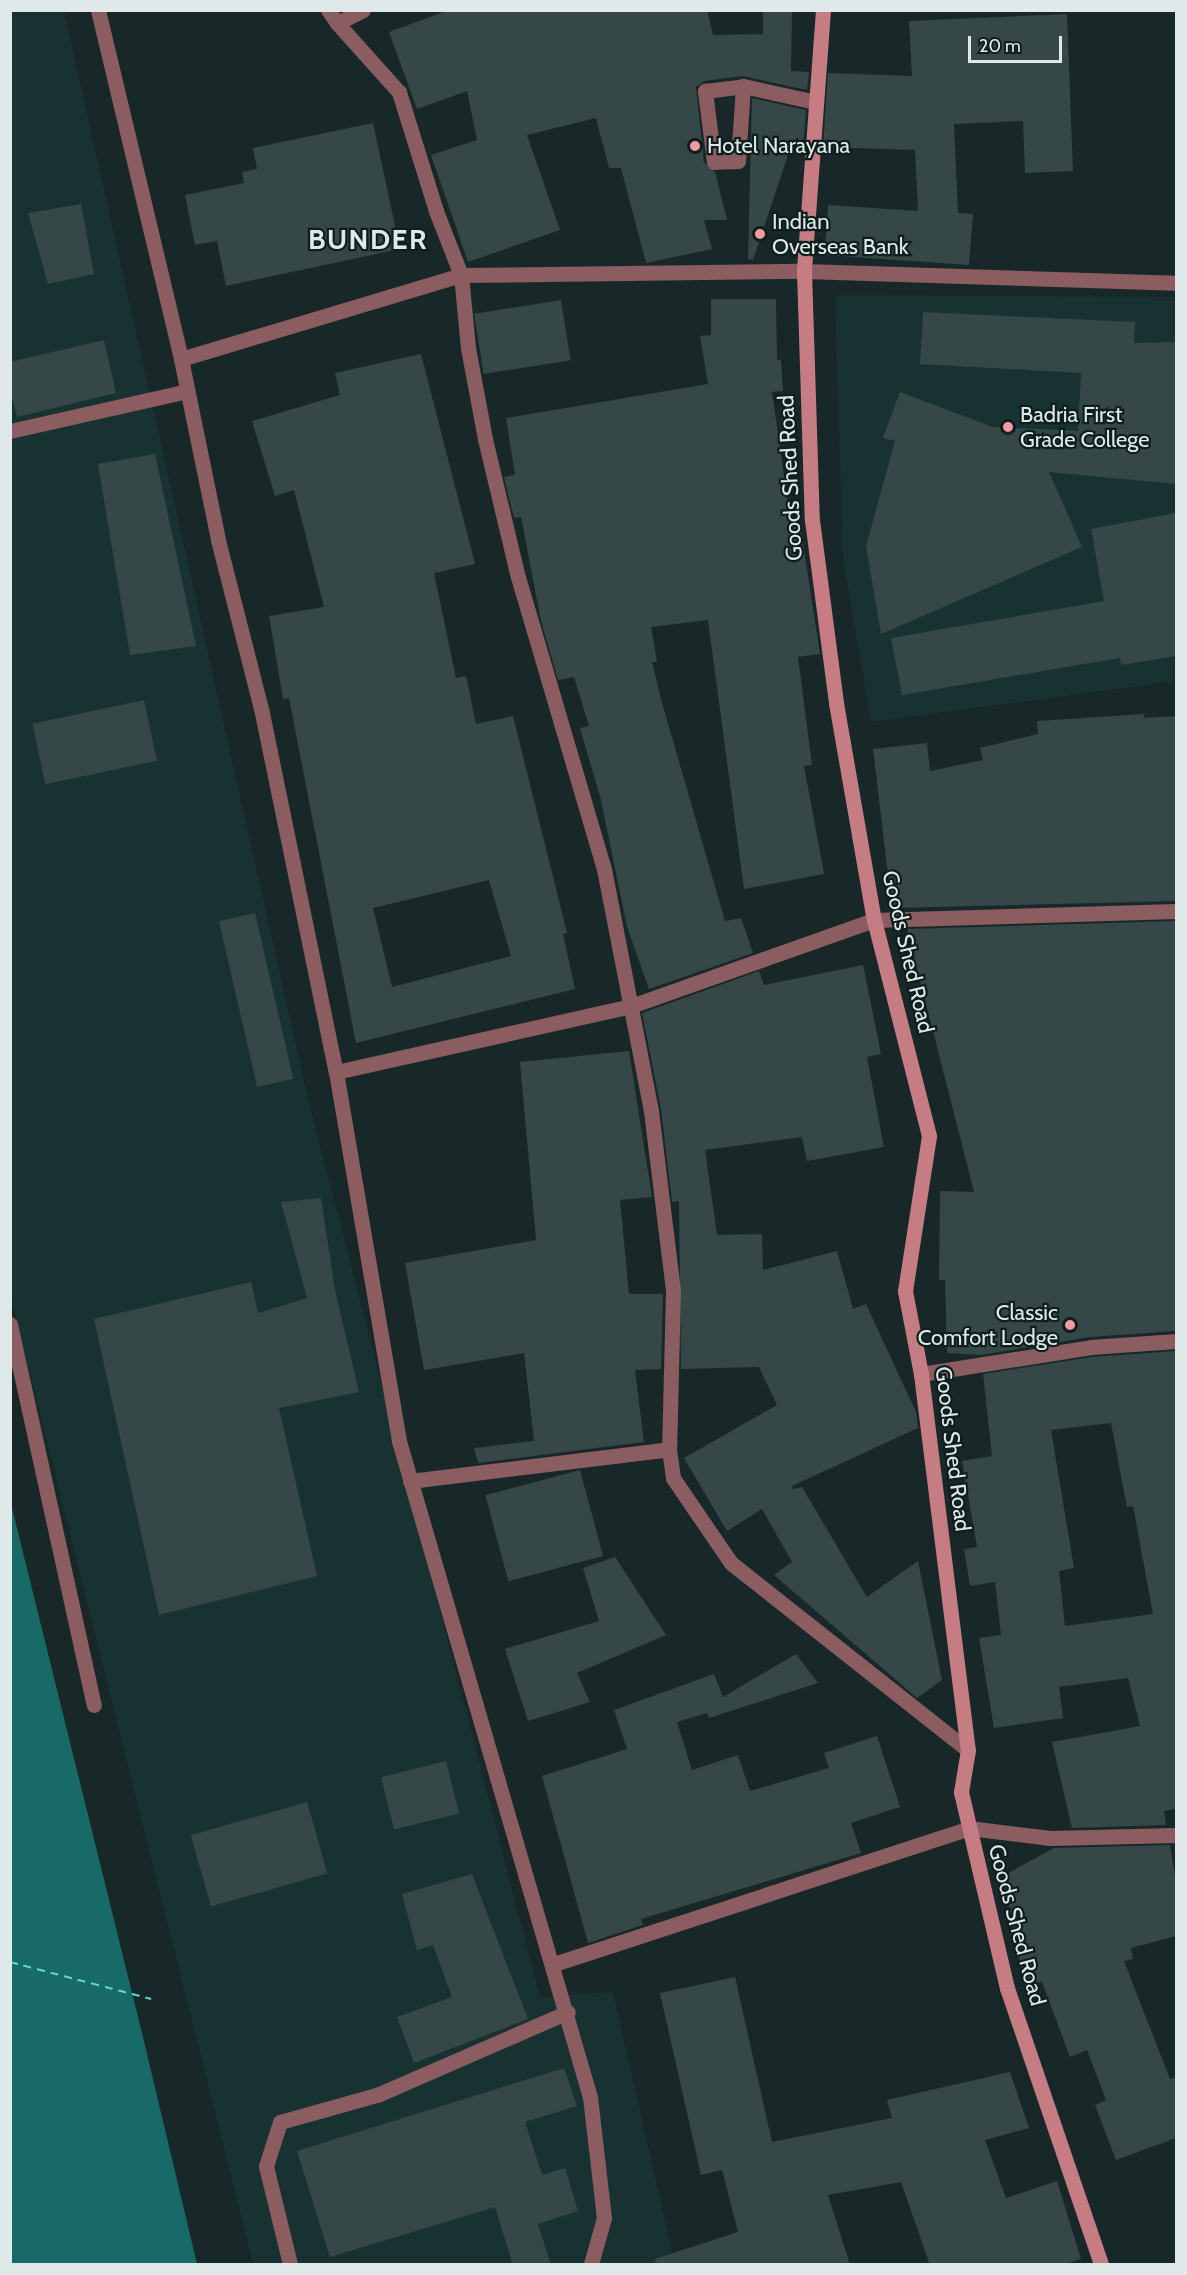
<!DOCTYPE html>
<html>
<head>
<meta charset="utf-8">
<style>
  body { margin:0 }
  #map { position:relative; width:1187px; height:2275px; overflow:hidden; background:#182828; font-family:Cabin,sans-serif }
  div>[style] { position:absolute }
  .built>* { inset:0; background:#183232 }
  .water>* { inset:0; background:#186a69 }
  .ferry>* { height:1.5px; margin-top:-0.75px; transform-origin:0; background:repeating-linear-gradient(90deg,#60d4d2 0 8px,transparent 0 14px) }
  .building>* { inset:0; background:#364747; transform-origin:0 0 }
  .lane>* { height:15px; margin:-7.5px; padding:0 7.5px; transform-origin:7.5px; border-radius:7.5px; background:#8b5d61 }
  .street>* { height:15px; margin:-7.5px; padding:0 7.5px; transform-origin:7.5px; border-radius:7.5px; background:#8b5d61 }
  .secondary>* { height:15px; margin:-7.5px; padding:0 7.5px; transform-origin:7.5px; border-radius:7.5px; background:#c57c82 }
  .dots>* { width:16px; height:16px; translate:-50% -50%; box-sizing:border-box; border:3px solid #0e1f1e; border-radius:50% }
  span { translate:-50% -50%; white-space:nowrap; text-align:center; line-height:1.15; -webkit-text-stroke:4.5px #0e1f1e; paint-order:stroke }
  .poi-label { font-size:22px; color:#dfe9e9 }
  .left { translate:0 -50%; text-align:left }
  .right { translate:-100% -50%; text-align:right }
  .street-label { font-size:22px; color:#dfe9e9 }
  .district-label { font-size:28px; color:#dfe9e9; font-weight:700; letter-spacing:1.5px }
  .frame { position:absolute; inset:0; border:12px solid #dfe9e9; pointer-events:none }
  .scale { position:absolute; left:968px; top:36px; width:94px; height:27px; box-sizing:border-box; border:3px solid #dfe9e9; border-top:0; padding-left:8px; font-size:18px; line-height:21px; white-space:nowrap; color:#dfe9e9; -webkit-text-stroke:4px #0e1f1e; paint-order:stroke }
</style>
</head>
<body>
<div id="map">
  <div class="built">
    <div style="clip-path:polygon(10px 11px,64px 11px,308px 1099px,540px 1997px,613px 1992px,675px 2264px,253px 2264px,11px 1297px)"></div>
    <div style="clip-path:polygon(835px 295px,1176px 297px,1176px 681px,871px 722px,843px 557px)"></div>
  </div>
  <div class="water">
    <div style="clip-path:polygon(10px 1500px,142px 2033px,197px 2264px,11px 2264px)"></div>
  </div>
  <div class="ferry">
    <div style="left:10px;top:1962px;width:146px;rotate:14.7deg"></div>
  </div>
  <div class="building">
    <div style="clip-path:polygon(449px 10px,707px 10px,713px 35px,763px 34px,763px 10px,792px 10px,791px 71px,809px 72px,807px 90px,743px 76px,704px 81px,696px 87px,704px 163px,715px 172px,727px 220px,704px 220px,712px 249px,646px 263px,621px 168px,609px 168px,596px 118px,527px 135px,560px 230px,468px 262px,431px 155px,477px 140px,467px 91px,417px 109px,389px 32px)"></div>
    <div style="clip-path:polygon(1067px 14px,1073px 171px,1025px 173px,1023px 121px,954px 124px,958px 213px,973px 214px,969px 265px,825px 255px,828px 205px,918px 211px,915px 150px,823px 147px,828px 73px,912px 76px,909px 21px)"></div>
    <div style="clip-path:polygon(752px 98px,806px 110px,803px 147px,791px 146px,753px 260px,748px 259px)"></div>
    <div style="clip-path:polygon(373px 123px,400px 249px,226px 286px,217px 241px,195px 245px,185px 195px,244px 183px,242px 172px,257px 169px,253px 148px)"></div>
    <div style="clip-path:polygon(81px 204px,94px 274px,48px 284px,28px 213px)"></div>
    <div style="clip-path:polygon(711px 299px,776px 299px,777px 360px,781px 360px,783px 391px,772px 392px,790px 518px,799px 517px,820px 654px,798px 657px,812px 765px,804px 766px,824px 874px,744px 889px,708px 620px,651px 627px,657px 662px,652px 662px,661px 699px,725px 921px,741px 918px,753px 953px,649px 989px,627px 927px,601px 800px,580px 728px,589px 726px,574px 677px,558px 680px,541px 621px,521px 517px,514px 518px,504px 477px,515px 475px,506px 418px,708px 384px,700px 336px,711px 335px)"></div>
    <div style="left:561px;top:300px;width:61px;height:88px;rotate:81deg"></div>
    <div style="clip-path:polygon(923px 312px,1135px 322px,1134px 343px,1176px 342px,1176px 484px,1049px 472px,1082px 547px,881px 634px,866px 546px,895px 441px,883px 438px,900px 392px,993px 427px,1078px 431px,1081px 373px,920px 364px)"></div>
    <div style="clip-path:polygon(104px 340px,116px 393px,17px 417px,10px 390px,10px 362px)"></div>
    <div style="clip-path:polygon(evenodd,421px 354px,475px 564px,434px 573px,456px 678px,466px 676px,476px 724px,513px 716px,567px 933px,563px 934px,575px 989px,356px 1043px,289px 698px,283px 699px,269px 616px,324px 607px,294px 490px,275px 496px,252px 421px,340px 395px,335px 373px,421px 354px,489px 880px,511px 956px,392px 987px,373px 908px,489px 880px)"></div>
    <div style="clip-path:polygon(155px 454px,196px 646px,130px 655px,98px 464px)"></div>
    <div style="clip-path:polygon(1176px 513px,1176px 656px,1121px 665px,1120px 658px,902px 695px,891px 638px,1104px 601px,1091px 529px)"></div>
    <div style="left:144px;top:700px;width:62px;height:114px;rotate:78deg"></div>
    <div style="clip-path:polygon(1144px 714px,1144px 718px,1176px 716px,1176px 901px,892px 908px,873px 749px,927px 743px,930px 771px,983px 760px,980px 748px,1038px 734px,1037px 721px)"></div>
    <div style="left:255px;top:913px;width:170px;height:37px;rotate:77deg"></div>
    <div style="clip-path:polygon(1176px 921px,1176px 1331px,1090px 1337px,980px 1355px,947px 1353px,945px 1280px,939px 1280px,940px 1191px,974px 1192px,907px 929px)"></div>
    <div style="clip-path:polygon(863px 965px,881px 1054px,867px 1057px,884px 1147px,807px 1161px,802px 1137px,705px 1150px,717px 1235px,762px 1234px,763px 1270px,837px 1251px,853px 1309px,866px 1304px,916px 1412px,918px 1428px,792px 1486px,793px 1489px,802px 1487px,867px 1597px,918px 1561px,942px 1680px,917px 1698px,774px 1575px,792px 1562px,762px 1509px,727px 1531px,684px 1458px,777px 1405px,759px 1367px,681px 1369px,679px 1201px,672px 1202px,661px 1109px,642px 1013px,759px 971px,764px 985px)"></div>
    <div style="clip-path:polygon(629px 1051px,652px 1197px,620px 1200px,629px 1294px,663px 1294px,661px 1369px,635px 1370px,644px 1442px,478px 1463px,474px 1448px,534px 1441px,524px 1353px,424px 1370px,405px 1263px,536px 1240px,520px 1062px)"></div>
    <div style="clip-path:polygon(321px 1198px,335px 1290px,359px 1392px,279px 1408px,317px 1576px,159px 1615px,94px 1319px,251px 1282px,258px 1313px,307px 1298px,281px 1202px)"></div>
    <div style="clip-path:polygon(evenodd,1176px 1351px,1176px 1809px,1164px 1811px,1166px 1825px,1072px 1828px,1052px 1742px,1140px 1726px,1128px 1678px,1059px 1687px,1063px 1718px,994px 1728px,979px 1638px,1001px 1635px,995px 1582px,970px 1586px,964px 1549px,977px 1547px,962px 1461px,992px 1456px,983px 1374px,1092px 1357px,1176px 1351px,1111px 1423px,1127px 1507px,1133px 1506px,1153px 1614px,1065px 1626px,1059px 1571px,1074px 1568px,1051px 1430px,1111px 1423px)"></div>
    <div style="left:580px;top:1470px;width:89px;height:98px;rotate:75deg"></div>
    <div style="clip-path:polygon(615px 1557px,666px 1635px,577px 1673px,590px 1702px,528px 1721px,505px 1649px,599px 1621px,583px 1568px)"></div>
    <div style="clip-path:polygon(796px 1654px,818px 1683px,709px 1718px,707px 1713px,677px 1722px,692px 1770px,738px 1755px,750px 1791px,829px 1768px,824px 1753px,877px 1736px,900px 1807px,851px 1823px,861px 1853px,641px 1919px,643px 1925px,588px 1943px,542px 1776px,627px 1749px,614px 1710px,714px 1674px,723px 1697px)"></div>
    <div style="left:446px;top:1761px;width:54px;height:67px;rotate:76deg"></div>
    <div style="left:307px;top:1802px;width:74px;height:121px;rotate:74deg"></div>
    <div style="clip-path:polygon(1170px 1845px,1176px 1882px,1176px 1936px,1131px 1948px,1133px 1959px,1124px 1961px,1170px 2079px,1176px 2077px,1176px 2138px,1116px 2160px,1095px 2105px,1106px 2100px,1087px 2050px,1070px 2057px,1042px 1982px,1025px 1987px,1003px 1876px,1054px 1848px)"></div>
    <div style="clip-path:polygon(472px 1874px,528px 2019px,414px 2063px,397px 2017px,452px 1997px,433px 1945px,417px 1950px,402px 1894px)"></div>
    <div style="clip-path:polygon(735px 1977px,772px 2142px,892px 2118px,887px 2100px,1010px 2072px,1029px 2128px,985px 2140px,1006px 2198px,1057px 2181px,1081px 2259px,1062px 2265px,930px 2265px,901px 2182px,828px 2195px,850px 2265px,656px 2265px,655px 2259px,738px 2232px,722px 2170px,701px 2175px,660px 1993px)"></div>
    <div style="clip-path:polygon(564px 2068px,577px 2106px,525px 2122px,542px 2175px,565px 2168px,578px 2211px,538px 2224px,551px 2265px,513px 2265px,495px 2207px,330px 2257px,297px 2151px)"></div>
  </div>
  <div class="lane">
    <div style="left:10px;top:431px;width:182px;rotate:-12.7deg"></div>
    <div style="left:10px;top:1324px;width:390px;rotate:77.6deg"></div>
  </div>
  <div class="street">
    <div style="left:98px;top:10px;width:359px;rotate:76.6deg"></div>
    <div style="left:181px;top:359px;width:185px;rotate:78.4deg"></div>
    <div style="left:218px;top:540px;width:179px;rotate:75.7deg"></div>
    <div style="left:262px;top:713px;width:367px;rotate:78.4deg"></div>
    <div style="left:336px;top:1072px;width:374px;rotate:80.3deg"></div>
    <div style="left:399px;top:1441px;width:683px;rotate:73.77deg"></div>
    <div style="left:590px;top:2097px;width:122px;rotate:83.4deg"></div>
    <div style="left:604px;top:2218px;width:48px;rotate:105.8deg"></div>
    <div style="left:328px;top:10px;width:16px;rotate:55deg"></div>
    <div style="left:363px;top:10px;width:29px;rotate:153deg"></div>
    <div style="left:337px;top:23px;width:93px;rotate:48.1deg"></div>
    <div style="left:399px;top:92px;width:125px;rotate:72.7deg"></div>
    <div style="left:436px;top:211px;width:69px;rotate:68.7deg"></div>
    <div style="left:461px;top:275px;width:73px;rotate:84.5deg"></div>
    <div style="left:468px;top:348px;width:93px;rotate:79.4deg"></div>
    <div style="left:485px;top:439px;width:142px;rotate:76.6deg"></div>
    <div style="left:518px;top:577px;width:304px;rotate:73.6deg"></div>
    <div style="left:604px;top:869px;width:247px;rotate:79deg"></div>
    <div style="left:651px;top:1111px;width:180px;rotate:83deg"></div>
    <div style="left:673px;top:1290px;width:159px;rotate:91.4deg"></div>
    <div style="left:669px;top:1449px;width:29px;rotate:82deg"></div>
    <div style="left:673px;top:1478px;width:103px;rotate:55.7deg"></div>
    <div style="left:731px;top:1563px;width:302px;rotate:38.3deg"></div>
    <div style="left:743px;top:86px;width:75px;rotate:93.8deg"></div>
    <div style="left:738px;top:161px;width:24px;rotate:178deg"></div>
    <div style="left:714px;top:162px;width:72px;rotate:-97.2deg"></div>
    <div style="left:705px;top:91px;width:38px;rotate:-7deg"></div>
    <div style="left:743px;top:86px;width:75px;rotate:12.4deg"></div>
    <div style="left:181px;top:359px;width:292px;rotate:-16.7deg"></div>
    <div style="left:461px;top:275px;width:343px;rotate:-0.7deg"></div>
    <div style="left:804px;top:271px;width:372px;rotate:1.8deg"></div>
    <div style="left:336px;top:1072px;width:302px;rotate:-12.6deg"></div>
    <div style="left:631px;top:1006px;width:258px;rotate:-19.5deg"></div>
    <div style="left:874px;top:920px;width:302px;rotate:-1.7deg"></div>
    <div style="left:921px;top:1374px;width:172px;rotate:-9deg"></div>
    <div style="left:1091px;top:1347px;width:85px;rotate:-4deg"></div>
    <div style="left:410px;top:1481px;width:261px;rotate:-7deg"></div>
    <div style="left:554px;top:1964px;width:437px;rotate:-18.1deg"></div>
    <div style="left:969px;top:1828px;width:82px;rotate:7deg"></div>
    <div style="left:1050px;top:1838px;width:126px;rotate:-1.4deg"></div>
    <div style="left:290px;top:2264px;width:101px;rotate:-103.8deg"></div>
    <div style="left:266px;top:2166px;width:46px;rotate:-72.3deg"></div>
    <div style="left:280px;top:2122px;width:101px;rotate:-15.6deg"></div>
    <div style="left:377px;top:2095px;width:208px;rotate:-23.5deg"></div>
  </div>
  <div class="secondary">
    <div style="left:823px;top:10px;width:262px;rotate:94.2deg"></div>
    <div style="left:804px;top:271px;width:249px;rotate:88.2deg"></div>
    <div style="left:812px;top:520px;width:185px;rotate:82.5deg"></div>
    <div style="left:836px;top:703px;width:220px;rotate:80.1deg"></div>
    <div style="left:874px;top:920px;width:223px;rotate:75.7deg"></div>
    <div style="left:929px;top:1136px;width:157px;rotate:98.8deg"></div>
    <div style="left:905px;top:1291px;width:85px;rotate:79.1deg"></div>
    <div style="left:921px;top:1374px;width:379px;rotate:82.9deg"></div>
    <div style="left:968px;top:1750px;width:43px;rotate:99.5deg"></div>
    <div style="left:961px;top:1792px;width:201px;rotate:76.8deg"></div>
    <div style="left:1007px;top:1988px;width:292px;rotate:71.2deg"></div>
  </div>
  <div class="dots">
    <div style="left:695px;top:146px;background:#f49aa2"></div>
    <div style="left:760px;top:234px;background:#f49aa2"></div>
    <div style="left:1008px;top:427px;background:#f49aa2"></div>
    <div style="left:1070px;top:1325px;background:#f49aa2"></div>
  </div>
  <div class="poi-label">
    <span class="left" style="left:707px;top:146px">Hotel Narayana</span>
    <span class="left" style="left:772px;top:234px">Indian<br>Overseas Bank</span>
    <span class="left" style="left:1020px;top:427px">Badria First<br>Grade College</span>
    <span class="right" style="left:1058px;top:1325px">Classic<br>Comfort Lodge</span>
  </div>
  <div class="street-label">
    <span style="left:790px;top:478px;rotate:-93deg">Goods Shed Road</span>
    <span style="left:908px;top:952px;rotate:77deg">Goods Shed Road</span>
    <span style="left:953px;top:1449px;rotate:83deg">Goods Shed Road</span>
    <span style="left:1017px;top:1925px;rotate:75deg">Goods Shed Road</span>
  </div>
  <div class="district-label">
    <span style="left:368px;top:239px">BUNDER</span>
  </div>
  <div class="frame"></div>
  <div class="scale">20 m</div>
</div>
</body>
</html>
